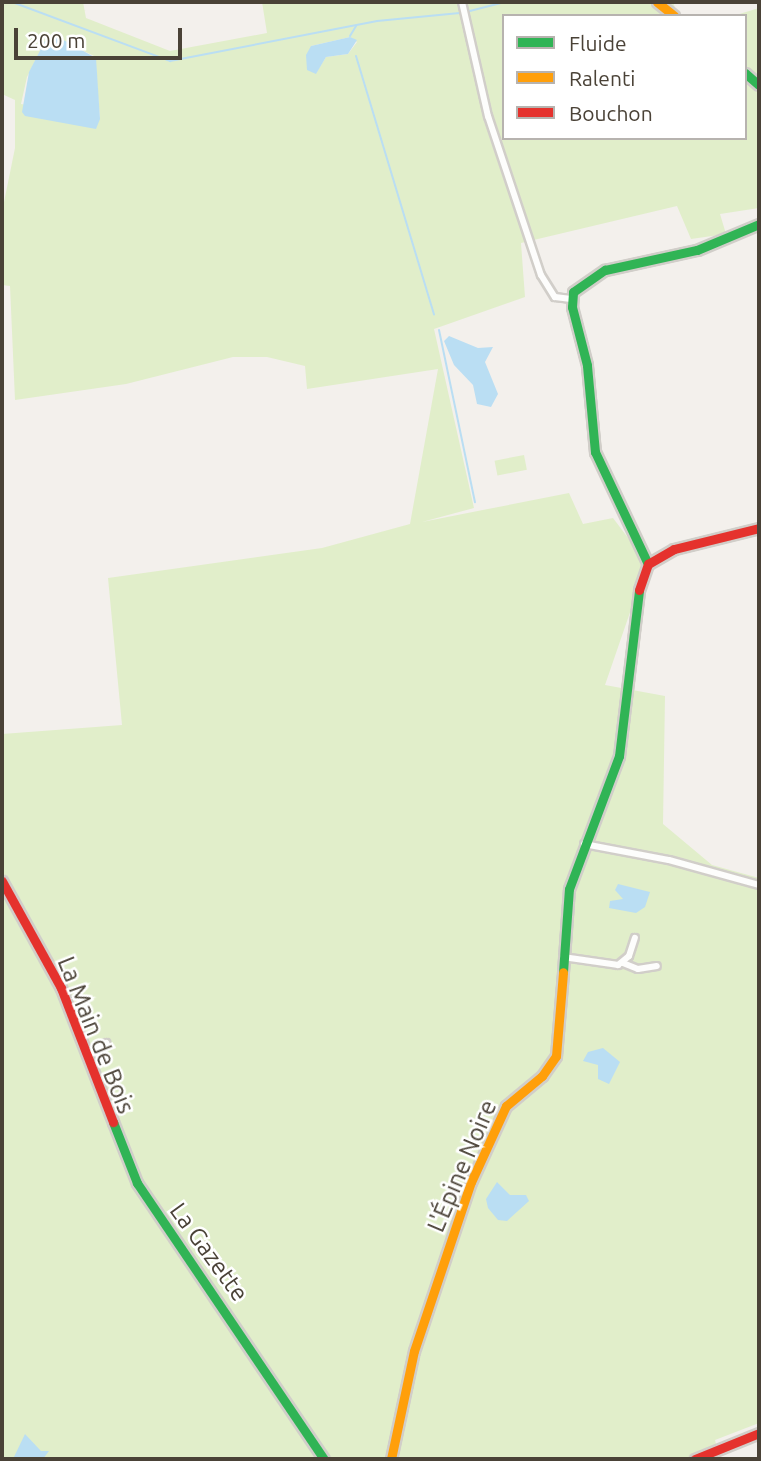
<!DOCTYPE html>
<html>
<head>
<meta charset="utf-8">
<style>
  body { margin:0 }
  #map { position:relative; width:761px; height:1461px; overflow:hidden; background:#f3f0ec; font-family:Ubuntu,sans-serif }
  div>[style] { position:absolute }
  .green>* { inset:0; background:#e1eeca; transform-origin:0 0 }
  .water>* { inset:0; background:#badef3 }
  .stream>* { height:2px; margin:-1px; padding:0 1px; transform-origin:1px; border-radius:1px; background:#badef3 }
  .roads { filter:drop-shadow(2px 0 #d1cec9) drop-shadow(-2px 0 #d1cec9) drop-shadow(0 2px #d1cec9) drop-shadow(0 -2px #d1cec9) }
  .street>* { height:6px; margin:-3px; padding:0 3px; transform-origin:3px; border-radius:3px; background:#fdfdfc }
  .fast>* { height:9px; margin:-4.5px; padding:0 4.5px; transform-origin:4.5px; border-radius:4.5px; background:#30b455 }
  .slow>* { height:9px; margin:-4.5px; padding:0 4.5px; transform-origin:4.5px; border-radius:4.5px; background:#ff9f0a }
  .jam>* { height:9px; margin:-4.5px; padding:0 4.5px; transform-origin:4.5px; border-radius:4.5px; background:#e5322d }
  span { translate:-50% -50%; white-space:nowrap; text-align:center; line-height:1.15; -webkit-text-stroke:5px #fff; paint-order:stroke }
  .street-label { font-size:24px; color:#4a4237 }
  .frame { position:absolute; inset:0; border:4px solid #4a4237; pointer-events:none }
  .legend { position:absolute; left:502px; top:14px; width:245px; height:126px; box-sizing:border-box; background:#fff; border:2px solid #b7b3af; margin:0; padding:9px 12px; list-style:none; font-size:21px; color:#4a4237 }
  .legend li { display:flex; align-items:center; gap:14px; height:35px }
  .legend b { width:35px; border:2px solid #b7b3af }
  .scale { position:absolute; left:14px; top:28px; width:168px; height:32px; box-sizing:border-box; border:4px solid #4a4237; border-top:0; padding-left:9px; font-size:21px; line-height:24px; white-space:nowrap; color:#4a4237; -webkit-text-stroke:5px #fff; paint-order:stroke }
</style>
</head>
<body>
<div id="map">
  <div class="green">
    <div style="clip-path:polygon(evenodd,2px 2px,83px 2px,86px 18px,170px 51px,267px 33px,262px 2px,673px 2px,678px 16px,504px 16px,504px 138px,745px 138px,745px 16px,733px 16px,759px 8px,759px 208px,720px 214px,726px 234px,691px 239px,677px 206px,521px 243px,525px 297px,434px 329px,474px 508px,422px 522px,569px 493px,583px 524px,613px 518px,647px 563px,605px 685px,665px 696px,663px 824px,712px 865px,759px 878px,759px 1423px,715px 1440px,720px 1459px,2px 1459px,2px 734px,122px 725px,108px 578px,322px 548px,410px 524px,438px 369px,307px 389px,305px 366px,267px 357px,233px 357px,126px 384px,15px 400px,10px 286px,2px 285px,2px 212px,15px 148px,15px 100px,2px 94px,2px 2px,53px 36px,94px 56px,100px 117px,21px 104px,27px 77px,44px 43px,53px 36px,2px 2px,350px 37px,357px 42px,348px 54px,326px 57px,316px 73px,313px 71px,311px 46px,350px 37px)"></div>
    <div style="left:524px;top:455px;width:15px;height:30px;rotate:79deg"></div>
  </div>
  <div class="water">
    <div style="clip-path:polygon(58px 37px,96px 58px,100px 119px,96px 129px,25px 116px,22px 112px,29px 72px,45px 41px)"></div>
    <div style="clip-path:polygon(350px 37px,357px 40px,348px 54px,326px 57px,316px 74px,307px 70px,306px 55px,311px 46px)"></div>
    <div style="clip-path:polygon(449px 336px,478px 348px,493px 347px,485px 362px,498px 394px,491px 407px,477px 404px,473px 385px,454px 365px,444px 341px)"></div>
    <div style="clip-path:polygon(618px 884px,650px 892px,645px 907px,636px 913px,609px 908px,610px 901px,623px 899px,615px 890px)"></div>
    <div style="clip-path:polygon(603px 1048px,620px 1062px,609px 1084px,598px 1079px,598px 1065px,583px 1061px,588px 1052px)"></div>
    <div style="clip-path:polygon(497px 1182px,510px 1195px,526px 1195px,529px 1201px,507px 1221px,498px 1220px,488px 1208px,486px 1199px)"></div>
    <div style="clip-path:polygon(25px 1434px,41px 1451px,49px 1451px,43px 1459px,13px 1459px)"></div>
  </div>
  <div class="stream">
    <div style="left:12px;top:2px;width:169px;rotate:20.5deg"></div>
    <div style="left:170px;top:61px;width:211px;rotate:-10.9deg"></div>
    <div style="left:377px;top:21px;width:83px;rotate:-5.5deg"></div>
    <div style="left:466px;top:12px;width:40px;rotate:-14.4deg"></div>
    <div style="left:350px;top:36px;width:12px;rotate:-59deg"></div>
    <div style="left:356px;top:56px;width:270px;rotate:73.2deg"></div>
    <div style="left:439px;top:330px;width:176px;rotate:78.2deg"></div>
  </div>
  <div class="roads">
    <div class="street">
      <div style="left:462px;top:2px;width:117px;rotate:77.2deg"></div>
      <div style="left:488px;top:116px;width:168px;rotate:71.6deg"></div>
      <div style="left:541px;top:275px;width:26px;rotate:58deg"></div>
      <div style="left:555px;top:297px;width:16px;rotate:7deg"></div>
      <div style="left:584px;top:844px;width:86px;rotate:10.7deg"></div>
      <div style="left:669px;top:860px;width:93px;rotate:15.5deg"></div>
      <div style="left:563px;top:957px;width:56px;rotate:8.3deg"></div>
      <div style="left:618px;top:965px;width:14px;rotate:-39deg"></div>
      <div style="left:629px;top:956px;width:19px;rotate:-72deg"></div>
      <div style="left:623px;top:963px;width:16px;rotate:22deg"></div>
      <div style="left:638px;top:969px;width:19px;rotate:-9deg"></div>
      <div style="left:87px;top:1057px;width:24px;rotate:-36deg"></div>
    </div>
    <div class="fast">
      <div style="left:745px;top:73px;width:18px;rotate:41deg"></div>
      <div style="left:648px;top:564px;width:124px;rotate:-115.3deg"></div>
      <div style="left:595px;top:452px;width:87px;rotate:-95.3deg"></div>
      <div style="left:587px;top:365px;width:60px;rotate:-104.5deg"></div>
      <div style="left:572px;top:307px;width:15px;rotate:-86deg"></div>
      <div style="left:573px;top:292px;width:39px;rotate:-35deg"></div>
      <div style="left:605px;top:270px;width:94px;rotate:-12.3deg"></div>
      <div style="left:697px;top:250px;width:67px;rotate:-22.8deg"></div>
      <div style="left:563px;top:972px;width:83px;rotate:-85.9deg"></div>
      <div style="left:569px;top:889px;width:142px;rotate:-69.4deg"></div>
      <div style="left:619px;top:756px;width:167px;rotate:-83.1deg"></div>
      <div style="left:113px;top:1122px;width:66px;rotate:68.5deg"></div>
      <div style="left:137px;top:1183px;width:333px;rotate:55.9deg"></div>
    </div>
    <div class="slow">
      <div style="left:657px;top:2px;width:22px;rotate:39deg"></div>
      <div style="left:391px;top:1459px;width:110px;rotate:-78deg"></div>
      <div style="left:414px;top:1351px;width:178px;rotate:-71.4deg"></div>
      <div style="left:471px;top:1182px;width:84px;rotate:-65.3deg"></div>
      <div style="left:506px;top:1106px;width:47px;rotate:-39.8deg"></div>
      <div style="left:542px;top:1076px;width:24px;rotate:-55deg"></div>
      <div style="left:556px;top:1056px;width:84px;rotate:-85.2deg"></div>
    </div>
    <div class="jam">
      <div style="left:639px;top:590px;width:28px;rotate:-71deg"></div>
      <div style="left:648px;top:564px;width:30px;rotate:-30deg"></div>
      <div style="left:674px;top:549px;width:88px;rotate:-13.9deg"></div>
      <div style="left:2px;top:881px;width:122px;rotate:61.1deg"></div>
      <div style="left:61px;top:988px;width:144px;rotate:68.8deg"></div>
      <div style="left:695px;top:1459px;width:69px;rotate:-22.1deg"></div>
    </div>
  </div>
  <div class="street-label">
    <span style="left:96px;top:1035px;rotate:68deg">La Main de Bois</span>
    <span style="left:462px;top:1166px;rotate:-67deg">L'Épine Noire</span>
    <span style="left:209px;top:1252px;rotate:54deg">La Gazette</span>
  </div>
  <div class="frame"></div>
  <ul class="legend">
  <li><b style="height:9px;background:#30b455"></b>Fluide</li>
  <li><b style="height:9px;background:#ff9f0a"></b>Ralenti</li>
  <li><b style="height:9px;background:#e5322d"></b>Bouchon</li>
  </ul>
  <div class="scale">200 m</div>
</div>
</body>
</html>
